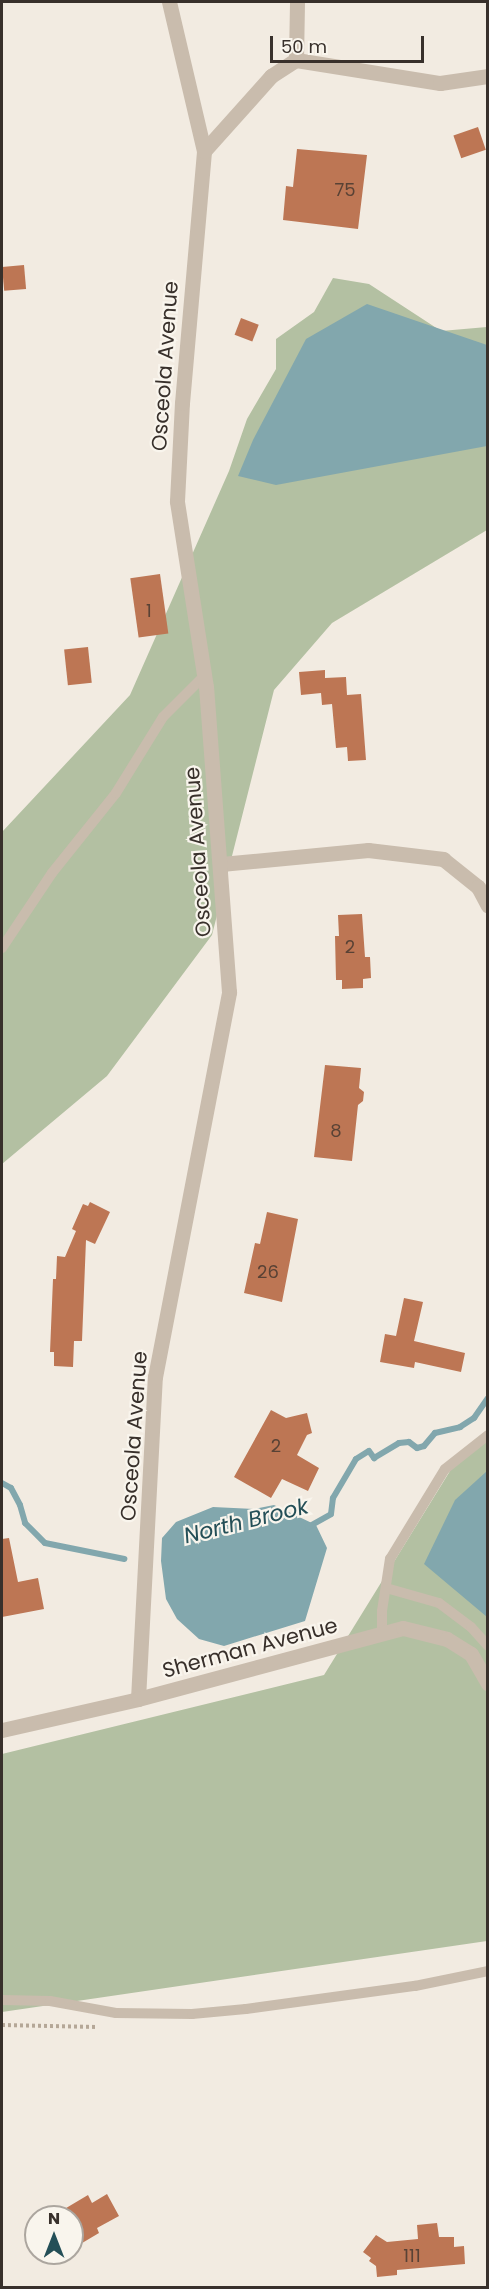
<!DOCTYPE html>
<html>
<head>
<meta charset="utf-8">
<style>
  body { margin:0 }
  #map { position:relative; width:489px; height:2289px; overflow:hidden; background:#f2ebe1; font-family:Poppins,sans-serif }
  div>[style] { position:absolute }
  .green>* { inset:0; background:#b3c0a2 }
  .water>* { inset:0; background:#82a7ad }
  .stream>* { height:6px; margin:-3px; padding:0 3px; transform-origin:3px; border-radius:3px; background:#82a7ad }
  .building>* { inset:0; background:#bd7654; transform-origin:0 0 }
  .path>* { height:4px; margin-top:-2px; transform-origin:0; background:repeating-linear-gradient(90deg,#b5a797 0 3px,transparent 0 6px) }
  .service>* { height:10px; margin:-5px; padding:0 5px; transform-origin:5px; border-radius:5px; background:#c9bcad }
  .minor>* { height:15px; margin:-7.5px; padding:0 7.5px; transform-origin:7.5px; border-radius:7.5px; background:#c9bcad }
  span { translate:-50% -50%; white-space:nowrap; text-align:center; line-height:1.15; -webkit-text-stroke:4.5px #f9f5ed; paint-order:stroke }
  .number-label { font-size:18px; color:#594235 }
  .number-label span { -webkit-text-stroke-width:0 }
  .street-label { font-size:21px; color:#38302b }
  .water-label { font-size:22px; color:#244f57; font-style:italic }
  .frame { position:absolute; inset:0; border:3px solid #38302b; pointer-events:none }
  .north { position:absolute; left:24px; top:2205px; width:60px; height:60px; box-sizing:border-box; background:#f9f5ed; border:2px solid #aca69f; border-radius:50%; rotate:0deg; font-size:16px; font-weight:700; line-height:24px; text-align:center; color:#38302b }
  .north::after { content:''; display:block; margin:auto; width:21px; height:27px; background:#244f57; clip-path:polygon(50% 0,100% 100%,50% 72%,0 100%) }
  .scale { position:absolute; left:270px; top:36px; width:154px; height:27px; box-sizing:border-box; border:3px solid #38302b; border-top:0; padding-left:8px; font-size:18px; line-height:21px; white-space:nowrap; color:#38302b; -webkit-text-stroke:4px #f9f5ed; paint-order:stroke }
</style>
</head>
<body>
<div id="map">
  <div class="green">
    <div style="clip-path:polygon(333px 278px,369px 284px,441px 331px,487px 327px,487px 530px,332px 623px,274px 690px,212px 935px,107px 1076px,2px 1164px,2px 832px,130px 695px,229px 471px,247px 419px,276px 369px,276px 339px,314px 312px)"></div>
    <div style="clip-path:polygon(487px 1438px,487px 1941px,2px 2012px,2px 1754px,324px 1675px,463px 1450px)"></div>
  </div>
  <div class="water">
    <div style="clip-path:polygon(367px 304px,487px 345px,487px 446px,276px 485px,238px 476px,253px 440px,306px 339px)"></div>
    <div style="clip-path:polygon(487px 1471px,487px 1617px,424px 1564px,455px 1500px)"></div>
    <div style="clip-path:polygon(274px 1505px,316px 1525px,327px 1548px,305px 1621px,224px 1646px,199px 1639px,177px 1619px,166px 1599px,161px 1561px,162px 1538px,176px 1522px,213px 1507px,254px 1509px)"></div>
  </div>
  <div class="stream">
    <div style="left:2px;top:1483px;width:10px;rotate:29deg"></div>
    <div style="left:11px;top:1488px;width:19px;rotate:62deg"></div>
    <div style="left:20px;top:1505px;width:19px;rotate:74deg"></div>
    <div style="left:25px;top:1523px;width:28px;rotate:45deg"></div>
    <div style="left:45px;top:1543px;width:81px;rotate:11.4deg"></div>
    <div style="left:308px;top:1527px;width:26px;rotate:-29deg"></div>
    <div style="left:331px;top:1514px;width:16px;rotate:-83deg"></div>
    <div style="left:333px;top:1498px;width:45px;rotate:-59.5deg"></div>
    <div style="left:356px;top:1459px;width:15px;rotate:-32deg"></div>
    <div style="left:369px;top:1451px;width:9px;rotate:54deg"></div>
    <div style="left:374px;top:1458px;width:29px;rotate:-31deg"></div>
    <div style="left:399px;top:1443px;width:10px;rotate:-6deg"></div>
    <div style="left:409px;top:1442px;width:10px;rotate:37deg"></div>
    <div style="left:417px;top:1448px;width:7px;rotate:-16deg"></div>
    <div style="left:424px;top:1446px;width:17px;rotate:-50deg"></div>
    <div style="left:435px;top:1433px;width:26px;rotate:-13deg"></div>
    <div style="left:460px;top:1427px;width:17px;rotate:-33deg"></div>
    <div style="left:474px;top:1418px;width:24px;rotate:-55deg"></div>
  </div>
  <div class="building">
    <div style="left:478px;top:127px;width:24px;height:26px;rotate:71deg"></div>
    <div style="clip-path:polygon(297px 149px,367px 155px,358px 229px,283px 220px,286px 186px,293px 187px)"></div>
    <div style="left:24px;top:265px;width:24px;height:22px;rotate:85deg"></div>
    <div style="left:241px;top:318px;width:19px;height:18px;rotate:21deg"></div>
    <div style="left:160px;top:574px;width:60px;height:30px;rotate:82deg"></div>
    <div style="left:88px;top:647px;width:36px;height:24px;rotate:84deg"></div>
    <div style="clip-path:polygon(325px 670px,325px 678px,346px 677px,347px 695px,361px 694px,366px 760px,348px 761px,347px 747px,336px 748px,332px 704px,322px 705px,321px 693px,301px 695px,299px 672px)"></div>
    <div style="clip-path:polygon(362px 914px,365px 957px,370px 957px,371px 978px,363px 979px,363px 988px,342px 989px,342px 980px,336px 980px,335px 936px,339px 936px,338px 915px)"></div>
    <div style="clip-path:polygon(325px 1065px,361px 1068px,359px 1088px,364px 1092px,363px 1101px,358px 1105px,352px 1161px,314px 1157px)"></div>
    <div style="clip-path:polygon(90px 1202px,110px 1212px,95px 1244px,86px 1240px,82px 1341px,74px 1341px,73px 1367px,54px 1366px,54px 1352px,50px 1352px,53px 1279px,56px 1279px,57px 1256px,65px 1257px,76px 1231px,72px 1229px,83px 1204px,88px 1206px)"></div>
    <div style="clip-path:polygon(267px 1212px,298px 1219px,282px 1302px,244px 1293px,255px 1243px,260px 1244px)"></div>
    <div style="clip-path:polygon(404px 1298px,423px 1302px,414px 1341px,465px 1353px,461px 1372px,415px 1362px,414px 1368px,380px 1362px,385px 1334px,396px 1336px)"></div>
    <div style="clip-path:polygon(271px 1410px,286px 1418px,307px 1413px,312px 1433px,307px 1435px,297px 1455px,319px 1468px,308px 1491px,282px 1479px,271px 1498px,234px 1477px)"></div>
    <div style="clip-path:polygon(9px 1538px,18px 1582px,38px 1578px,44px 1609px,2px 1617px,2px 1539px)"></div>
    <div style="clip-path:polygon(107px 2194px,119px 2216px,97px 2228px,99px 2233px,72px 2249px,72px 2217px,51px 2217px,88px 2195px,92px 2203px)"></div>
    <div style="clip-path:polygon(437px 2223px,439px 2237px,454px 2237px,454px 2247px,464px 2246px,465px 2264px,397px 2270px,397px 2275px,377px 2277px,376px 2266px,369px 2261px,371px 2258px,363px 2252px,376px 2235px,387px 2242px,418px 2239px,417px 2225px)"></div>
  </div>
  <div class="path">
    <div style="left:2px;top:2025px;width:95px;rotate:1.2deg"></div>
  </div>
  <div class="service">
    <div style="left:2px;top:948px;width:90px;rotate:-56.3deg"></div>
    <div style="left:52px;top:873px;width:102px;rotate:-51.3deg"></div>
    <div style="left:116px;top:793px;width:89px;rotate:-58.3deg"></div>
    <div style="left:163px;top:717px;width:58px;rotate:-45deg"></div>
    <div style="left:386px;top:1588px;width:55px;rotate:15.8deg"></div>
    <div style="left:439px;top:1603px;width:40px;rotate:37deg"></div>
    <div style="left:471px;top:1627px;width:25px;rotate:48deg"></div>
    <div style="left:382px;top:1634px;width:23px;rotate:-90deg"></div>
    <div style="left:382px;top:1611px;width:53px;rotate:-81.3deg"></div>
    <div style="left:390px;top:1559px;width:105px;rotate:-58.6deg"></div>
    <div style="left:445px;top:1469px;width:55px;rotate:-38.3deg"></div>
    <div style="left:2px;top:2000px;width:48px;rotate:1.2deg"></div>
    <div style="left:50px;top:2001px;width:67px;rotate:10.3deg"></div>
    <div style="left:116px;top:2013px;width:76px;rotate:0.8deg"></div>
    <div style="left:192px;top:2014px;width:54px;rotate:-5.3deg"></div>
    <div style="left:246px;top:2009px;width:171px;rotate:-7.8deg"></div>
    <div style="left:415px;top:1986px;width:75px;rotate:-11.6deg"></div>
  </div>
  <div class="minor">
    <div style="left:296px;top:60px;width:146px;rotate:9.1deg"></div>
    <div style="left:440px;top:83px;width:49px;rotate:-8.3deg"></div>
    <div style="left:204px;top:151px;width:101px;rotate:-48.2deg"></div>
    <div style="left:271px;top:76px;width:30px;rotate:-33deg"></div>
    <div style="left:296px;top:60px;width:58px;rotate:-89deg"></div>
    <div style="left:221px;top:864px;width:148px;rotate:-5.4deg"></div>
    <div style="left:368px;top:850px;width:76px;rotate:6.8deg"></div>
    <div style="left:443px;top:859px;width:45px;rotate:38.7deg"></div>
    <div style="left:478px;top:887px;width:21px;rotate:62deg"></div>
    <div style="left:138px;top:1699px;width:322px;rotate:-87deg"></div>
    <div style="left:155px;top:1377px;width:392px;rotate:-79.1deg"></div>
    <div style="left:229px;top:992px;width:306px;rotate:-94.3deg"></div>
    <div style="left:206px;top:687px;width:188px;rotate:-98.9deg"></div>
    <div style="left:177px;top:501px;width:98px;rotate:-87.1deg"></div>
    <div style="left:182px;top:403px;width:253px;rotate:-85deg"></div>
    <div style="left:204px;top:151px;width:153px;rotate:-103.2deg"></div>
    <div style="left:2px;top:1730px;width:139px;rotate:-12.8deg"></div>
    <div style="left:138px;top:1699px;width:274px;rotate:-15deg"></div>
    <div style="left:403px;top:1628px;width:45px;rotate:14deg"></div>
    <div style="left:447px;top:1639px;width:28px;rotate:32deg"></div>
    <div style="left:471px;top:1654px;width:34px;rotate:60deg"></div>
  </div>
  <div class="number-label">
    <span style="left:345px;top:190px">75</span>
    <span style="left:149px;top:611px">1</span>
    <span style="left:350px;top:947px">2</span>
    <span style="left:336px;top:1131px">8</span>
    <span style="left:268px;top:1272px">26</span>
    <span style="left:276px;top:1446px">2</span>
    <span style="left:412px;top:2256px">111</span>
  </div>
  <div class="street-label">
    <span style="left:165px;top:366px;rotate:-86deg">Osceola Avenue</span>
    <span style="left:198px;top:852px;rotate:-94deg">Osceola Avenue</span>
    <span style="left:134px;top:1436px;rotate:-86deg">Osceola Avenue</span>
    <span style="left:250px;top:1648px;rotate:-15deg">Sherman Avenue</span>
  </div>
  <div class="water-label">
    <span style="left:246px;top:1521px;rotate:-14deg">North Brook</span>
  </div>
  <div class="frame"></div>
  <div class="north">N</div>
  <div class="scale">50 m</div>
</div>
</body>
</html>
